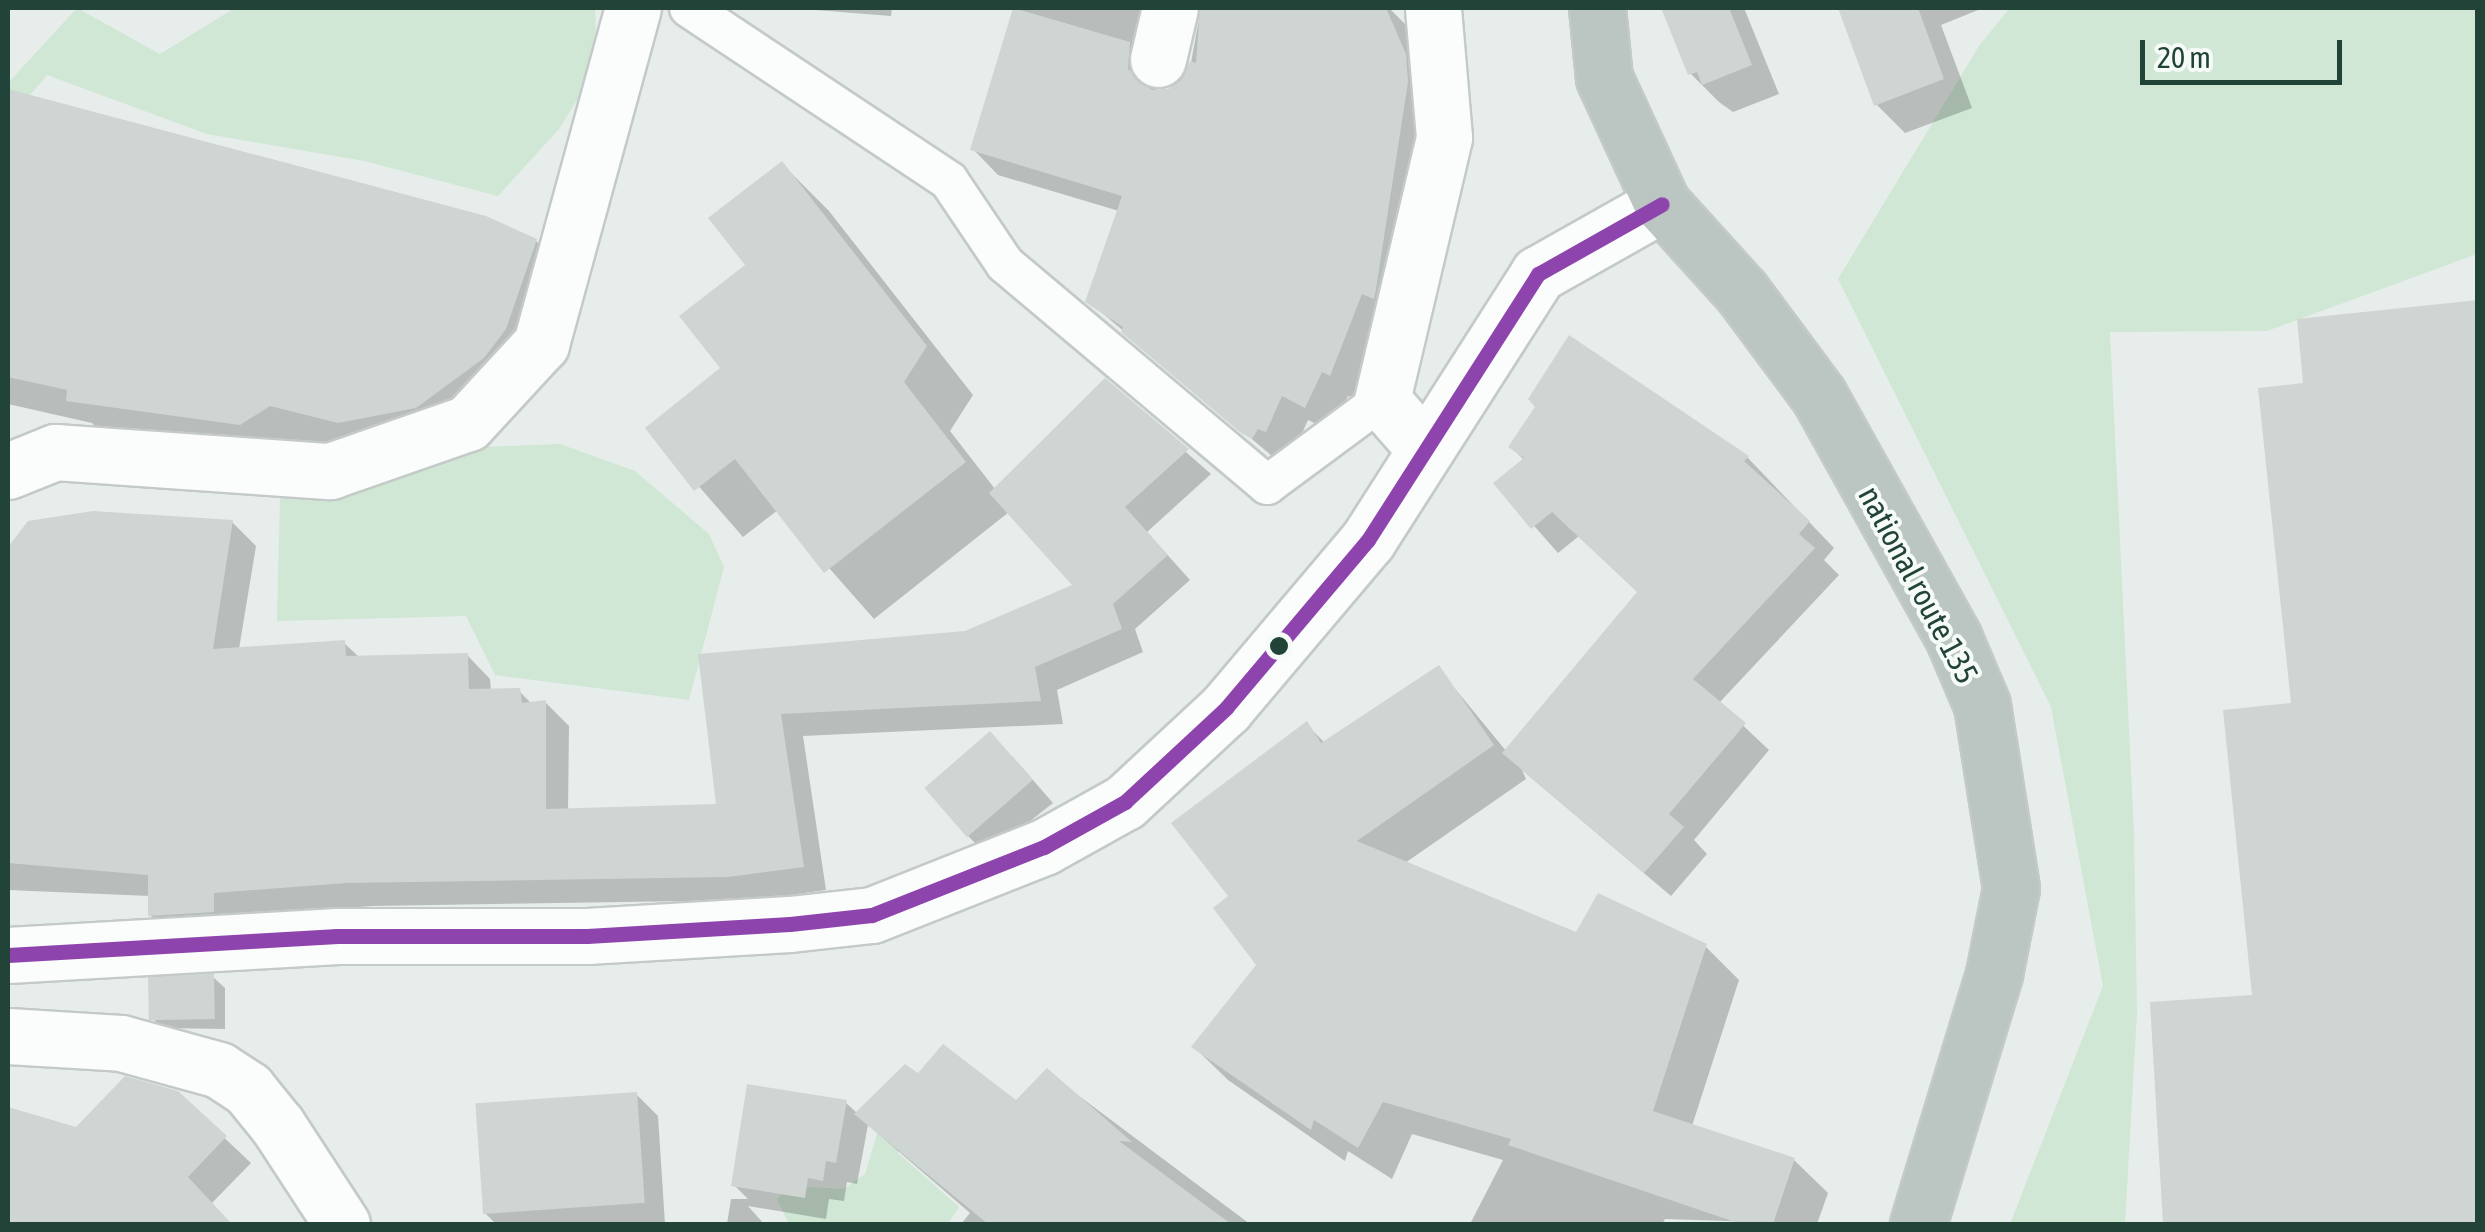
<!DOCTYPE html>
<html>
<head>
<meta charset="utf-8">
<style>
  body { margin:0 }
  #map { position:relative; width:2485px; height:1232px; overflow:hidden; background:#e7edea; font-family:"Asap Condensed",sans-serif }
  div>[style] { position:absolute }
  .green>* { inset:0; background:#cfe7d4 }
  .shadow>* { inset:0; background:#0003 }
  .building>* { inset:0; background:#cfd5d3; transform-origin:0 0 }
  .roads { filter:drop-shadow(2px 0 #c4cac7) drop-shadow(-2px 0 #c4cac7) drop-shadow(0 2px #c4cac7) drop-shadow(0 -2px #c4cac7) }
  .lane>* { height:38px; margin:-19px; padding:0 19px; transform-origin:19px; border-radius:19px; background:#fbfcfc }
  .street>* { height:55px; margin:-27.5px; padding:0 27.5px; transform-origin:27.5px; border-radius:27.5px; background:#fbfcfc }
  .secondary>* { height:55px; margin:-27.5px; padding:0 27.5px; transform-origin:27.5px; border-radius:27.5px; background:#fbfcfc }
  .highway>* { height:55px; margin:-27.5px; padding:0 27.5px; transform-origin:27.5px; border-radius:27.5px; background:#bbc5c1 }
  .bus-1>* { height:15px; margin:-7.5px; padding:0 7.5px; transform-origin:7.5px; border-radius:7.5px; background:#8e44ad }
  .dots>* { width:28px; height:28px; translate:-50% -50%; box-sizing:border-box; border:5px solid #f6fbf8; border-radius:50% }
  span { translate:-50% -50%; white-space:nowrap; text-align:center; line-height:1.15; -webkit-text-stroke:8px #f6fbf8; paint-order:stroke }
  .street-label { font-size:32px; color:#224337 }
  .frame { position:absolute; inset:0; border:10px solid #224337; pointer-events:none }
  .scale { position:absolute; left:2140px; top:40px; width:202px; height:45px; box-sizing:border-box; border:5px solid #224337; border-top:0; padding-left:12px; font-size:30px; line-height:35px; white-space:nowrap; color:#224337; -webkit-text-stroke:8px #f6fbf8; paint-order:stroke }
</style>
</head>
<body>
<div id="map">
  <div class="green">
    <div style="clip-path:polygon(77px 8px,160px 54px,235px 8px,595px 8px,597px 68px,559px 129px,498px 196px,364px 161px,207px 134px,47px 75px,8px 121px,8px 83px)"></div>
    <div style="clip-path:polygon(2010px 8px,2477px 8px,2477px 254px,2267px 331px,2110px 332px,2134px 833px,2137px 1013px,2125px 1224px,2010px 1224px,2103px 986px,2051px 707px,1838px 279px,1979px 46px)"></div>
    <div style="clip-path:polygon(560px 444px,635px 471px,709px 534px,724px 567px,689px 700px,495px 675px,466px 616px,277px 621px,280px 498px,330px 471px,432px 449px)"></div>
    <div style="clip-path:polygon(884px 1111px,904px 1139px,898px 1153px,959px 1207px,948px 1224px,789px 1224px,777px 1199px,791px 1186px,844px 1189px,865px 1174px)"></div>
  </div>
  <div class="shadow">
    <div style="clip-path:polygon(790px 8px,892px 8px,891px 16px)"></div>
    <div style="clip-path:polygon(1016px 8px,1186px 8px,1173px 11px,1154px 89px,1167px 92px,1190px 68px,1201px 8px,1389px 8px,1407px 26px,1430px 82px,1356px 399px,1348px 396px,1331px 431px,1308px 420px,1292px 456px,1279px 462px,1088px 301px,1119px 211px,998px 175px,973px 149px)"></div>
    <div style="clip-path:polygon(1664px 8px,1744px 8px,1779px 94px,1733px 112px,1719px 102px,1690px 73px)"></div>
    <div style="clip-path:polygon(1840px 8px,1983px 8px,1941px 25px,1972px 108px,1905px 133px,1876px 104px)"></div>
    <div style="clip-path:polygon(8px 92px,485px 218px,536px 241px,573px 278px,542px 367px,377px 459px,308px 442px,277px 461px,106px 437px,92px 423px,8px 404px)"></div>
    <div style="clip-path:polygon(782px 164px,829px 211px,973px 395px,950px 431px,995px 489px,1105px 381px,1211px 474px,1147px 532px,1190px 580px,1135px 629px,1143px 652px,1057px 690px,1063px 724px,803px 736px,826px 890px,753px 900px,372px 906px,237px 916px,174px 938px,150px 915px,150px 896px,8px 890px,8px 545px,232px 522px,256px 546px,239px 649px,344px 643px,360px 658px,467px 655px,490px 679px,491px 691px,519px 691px,532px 704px,546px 703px,569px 726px,568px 811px,719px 807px,701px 656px,965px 634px,1076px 585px,1009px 512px,874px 619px,778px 510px,743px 537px,648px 428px,723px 369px)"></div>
    <div style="clip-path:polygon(2478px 302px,2478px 1224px,2166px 1224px,2153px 1004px,2254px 998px,2293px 706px,2306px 385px)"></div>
    <div style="clip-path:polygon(1570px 339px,1748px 458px,1834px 548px,1824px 560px,1839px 575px,1719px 703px,1769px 750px,1694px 840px,1707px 854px,1671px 896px,1522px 770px,1526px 779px,1405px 863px,1577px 935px,1705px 946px,1739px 980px,1692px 1126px,1794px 1160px,1828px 1193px,1817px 1224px,1665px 1219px,1662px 1224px,1470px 1224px,1503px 1160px,1412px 1134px,1392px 1179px,1348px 1151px,1345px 1161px,1228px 1080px,1194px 1047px,1259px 965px,1231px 896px,1306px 724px,1325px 743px,1438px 668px,1507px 752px,1640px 593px,1579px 536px,1558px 553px,1497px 484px,1525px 461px,1511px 447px,1538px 407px)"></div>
    <div style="clip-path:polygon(1012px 756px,1053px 803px,987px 855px,965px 833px)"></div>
    <div style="clip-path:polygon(213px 977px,225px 988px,225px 1029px,162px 1028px,151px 1017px)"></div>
    <div style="clip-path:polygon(1047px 1072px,1250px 1224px,961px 1224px,970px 1213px,868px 1125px,857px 1184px,847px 1182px,844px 1201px,829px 1199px,826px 1219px,748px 1206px,764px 1224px,727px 1224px,731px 1199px,748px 1199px,734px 1185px,846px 1103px,858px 1114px,919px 1076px,1017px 1104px)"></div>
    <div style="clip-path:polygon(177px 1093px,251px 1163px,211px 1204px,231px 1224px,8px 1224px,8px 1109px,76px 1130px)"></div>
    <div style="clip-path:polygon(636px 1094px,658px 1116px,665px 1224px,496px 1224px,485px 1213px)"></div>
  </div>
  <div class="building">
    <div style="clip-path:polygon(1013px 8px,1130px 42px,1128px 69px,1152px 90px,1168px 89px,1181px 80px,1190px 61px,1196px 63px,1200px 8px,1386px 8px,1406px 54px,1408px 82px,1376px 289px,1374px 299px,1362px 294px,1330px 376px,1322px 372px,1305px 408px,1282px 396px,1266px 432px,1258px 429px,1252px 439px,1241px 433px,1121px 332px,1123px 327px,1085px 302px,1122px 196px,970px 150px)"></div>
    <div style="clip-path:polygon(1661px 8px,1729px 8px,1752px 65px,1702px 85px,1697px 72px,1688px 75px)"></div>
    <div style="clip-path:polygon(1838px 8px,1918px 8px,1944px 79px,1874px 106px)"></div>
    <div style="clip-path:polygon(8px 89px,486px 216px,537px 239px,506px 329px,484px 358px,416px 408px,338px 423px,270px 406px,240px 425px,66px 401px,67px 390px,8px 377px)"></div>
    <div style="clip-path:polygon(782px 161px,927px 346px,904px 382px,966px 462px,824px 573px,735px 459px,694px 491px,645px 428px,720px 368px,679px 316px,745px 265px,708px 218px)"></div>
    <div style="clip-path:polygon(2478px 300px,2478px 1224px,2163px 1224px,2150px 1002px,2252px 995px,2223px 710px,2291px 703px,2258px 388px,2303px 383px,2297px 319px)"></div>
    <div style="clip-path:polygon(1569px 335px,1749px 456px,1744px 461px,1810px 521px,1799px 534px,1815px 548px,1693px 679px,1746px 723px,1669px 814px,1684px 827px,1644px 873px,1502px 753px,1637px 592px,1552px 512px,1531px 529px,1493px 483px,1524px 458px,1508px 447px,1535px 407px,1528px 399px)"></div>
    <div style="clip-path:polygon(1105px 378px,1189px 449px,1125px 507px,1168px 555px,1113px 604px,1122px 629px,1035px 667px,1041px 701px,781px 714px,804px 867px,728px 877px,347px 883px,214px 893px,214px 912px,148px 916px,148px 875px,8px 863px,8px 547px,28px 521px,93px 511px,233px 520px,213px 649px,345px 640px,346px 656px,468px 653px,469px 689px,520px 688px,522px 703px,546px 700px,546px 809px,716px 804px,698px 654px,965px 631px,1072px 585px,989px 493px)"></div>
    <div style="clip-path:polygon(1439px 665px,1494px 745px,1357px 841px,1576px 932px,1598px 893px,1707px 944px,1653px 1111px,1795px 1158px,1773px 1224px,1741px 1224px,1508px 1145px,1511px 1139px,1383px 1102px,1358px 1148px,1314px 1120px,1311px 1130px,1191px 1047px,1256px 965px,1213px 908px,1228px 896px,1171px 823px,1307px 721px,1321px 743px)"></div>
    <div style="left:990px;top:731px;width:65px;height:87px;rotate:49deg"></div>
    <div style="left:214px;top:974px;width:45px;height:66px;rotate:89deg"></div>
    <div style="clip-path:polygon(943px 1044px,1016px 1100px,1047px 1068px,1132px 1142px,1119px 1141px,1231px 1224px,988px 1224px,854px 1114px,905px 1064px,918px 1073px)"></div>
    <div style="clip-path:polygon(125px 1076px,178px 1091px,227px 1136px,188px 1177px,232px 1224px,8px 1224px,8px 1107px,76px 1127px)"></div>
    <div style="clip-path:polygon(747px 1084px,847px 1100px,836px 1163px,826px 1161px,823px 1181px,808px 1178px,805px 1198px,731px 1186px)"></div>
    <div style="left:637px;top:1092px;width:111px;height:162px;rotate:86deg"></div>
  </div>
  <div class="roads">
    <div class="lane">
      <div style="left:689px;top:8px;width:312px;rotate:33.6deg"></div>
      <div style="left:949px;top:181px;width:100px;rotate:56deg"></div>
      <div style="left:1005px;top:264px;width:343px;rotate:40.1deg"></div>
      <div style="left:1267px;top:485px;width:143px;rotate:-36.5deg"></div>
    </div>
    <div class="street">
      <div style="left:1158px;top:59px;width:52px;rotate:-76.8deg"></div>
      <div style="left:1425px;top:449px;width:65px;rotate:-131.3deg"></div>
      <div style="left:1382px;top:400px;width:270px;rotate:-76.7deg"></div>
      <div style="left:1444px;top:137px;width:129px;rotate:-94.9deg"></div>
      <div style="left:8px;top:1036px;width:113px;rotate:3.5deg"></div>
      <div style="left:121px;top:1043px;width:102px;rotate:15.4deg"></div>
      <div style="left:219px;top:1070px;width:35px;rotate:33deg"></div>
      <div style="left:248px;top:1089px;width:48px;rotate:51deg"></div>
      <div style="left:278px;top:1126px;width:117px;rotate:56.9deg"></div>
    </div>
    <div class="secondary">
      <div style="left:8px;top:471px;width:51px;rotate:-22deg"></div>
      <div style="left:55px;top:452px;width:276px;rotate:4deg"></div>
      <div style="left:330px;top:471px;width:146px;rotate:-19.2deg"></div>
      <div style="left:468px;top:423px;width:108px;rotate:-47.3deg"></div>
      <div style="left:541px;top:344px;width:348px;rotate:-74.7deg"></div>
      <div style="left:8px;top:955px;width:330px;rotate:-3.3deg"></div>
      <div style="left:337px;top:936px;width:250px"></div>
      <div style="left:587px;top:936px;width:203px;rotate:-3.4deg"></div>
      <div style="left:790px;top:924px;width:82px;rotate:-6.3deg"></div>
      <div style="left:872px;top:915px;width:185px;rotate:-21.6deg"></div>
      <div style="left:1044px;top:847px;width:93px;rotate:-29.1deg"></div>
      <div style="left:1125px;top:802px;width:138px;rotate:-42.9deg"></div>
      <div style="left:1226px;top:708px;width:220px;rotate:-49.8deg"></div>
      <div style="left:1368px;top:540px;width:316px;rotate:-57.4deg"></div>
      <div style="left:1538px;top:274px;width:142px;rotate:-29.4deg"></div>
    </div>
    <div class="highway">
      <div style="left:1597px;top:8px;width:70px;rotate:84.3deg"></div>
      <div style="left:1604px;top:78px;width:139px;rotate:65.3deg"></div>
      <div style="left:1662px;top:204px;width:118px;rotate:47.8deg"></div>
      <div style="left:1741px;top:291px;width:131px;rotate:53.4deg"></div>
      <div style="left:1819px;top:396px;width:278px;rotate:60.9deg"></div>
      <div style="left:1954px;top:639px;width:72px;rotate:67deg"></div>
      <div style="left:1982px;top:705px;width:185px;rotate:81deg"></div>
      <div style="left:2011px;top:888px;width:88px;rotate:101.2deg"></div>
      <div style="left:1994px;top:974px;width:261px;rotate:106.9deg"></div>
    </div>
  </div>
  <div class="bus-1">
    <div style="left:8px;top:955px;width:330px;rotate:-3.3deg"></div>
    <div style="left:337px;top:936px;width:250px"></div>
    <div style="left:587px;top:936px;width:203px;rotate:-3.4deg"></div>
    <div style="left:790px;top:924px;width:82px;rotate:-6.3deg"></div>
    <div style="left:872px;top:915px;width:185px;rotate:-21.6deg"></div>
    <div style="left:1044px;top:847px;width:93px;rotate:-29.1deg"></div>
    <div style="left:1125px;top:802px;width:138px;rotate:-42.9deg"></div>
    <div style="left:1226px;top:708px;width:220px;rotate:-49.8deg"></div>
    <div style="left:1368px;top:540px;width:316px;rotate:-57.4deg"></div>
    <div style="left:1538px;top:274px;width:142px;rotate:-29.4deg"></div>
  </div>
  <div class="dots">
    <div style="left:1279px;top:646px;background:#224337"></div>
  </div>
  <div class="street-label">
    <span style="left:1918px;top:585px;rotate:62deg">national route 135</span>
  </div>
  <div class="frame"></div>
  <div class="scale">20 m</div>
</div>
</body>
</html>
